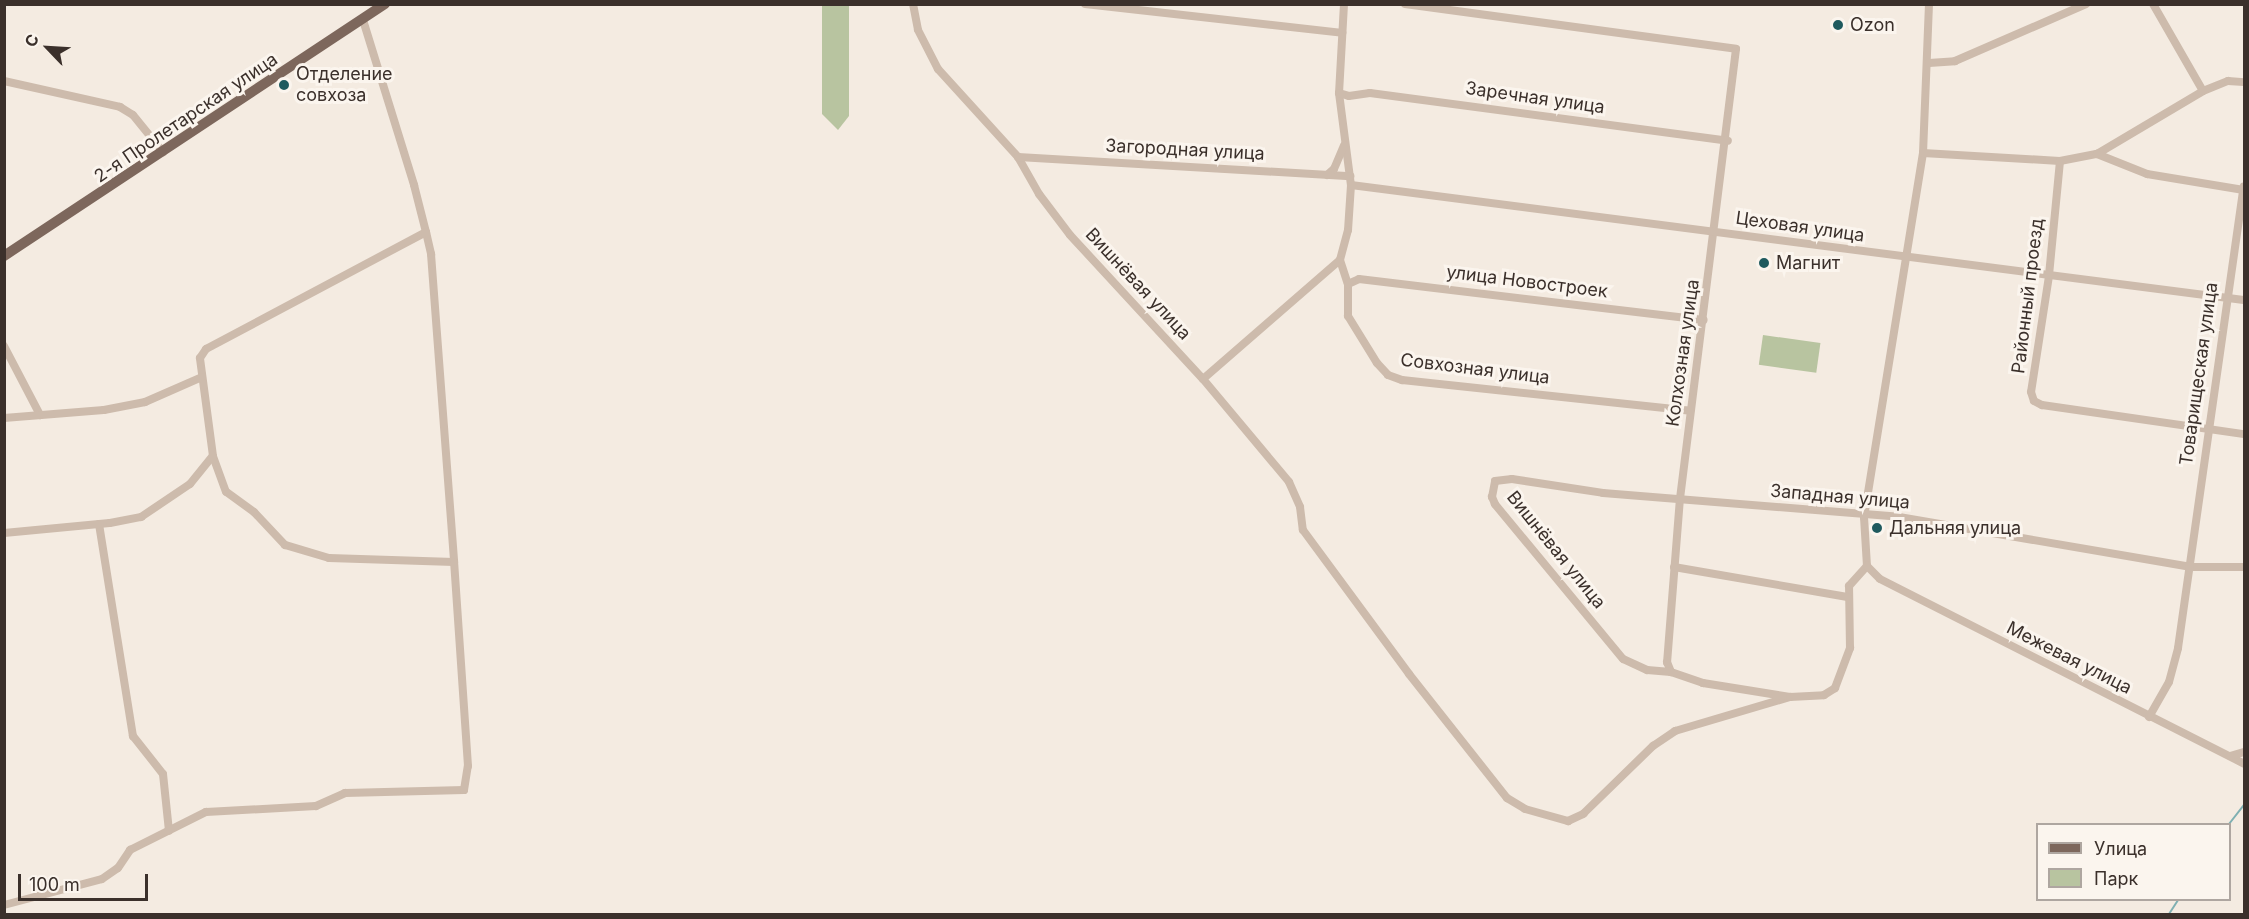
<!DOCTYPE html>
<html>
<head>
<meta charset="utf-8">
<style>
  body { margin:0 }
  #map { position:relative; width:2249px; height:919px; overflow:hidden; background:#f4ebe1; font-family:Inter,sans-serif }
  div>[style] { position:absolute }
  .green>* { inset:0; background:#b8c4a0; transform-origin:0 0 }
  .stream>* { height:2px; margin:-1px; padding:0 1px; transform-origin:1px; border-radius:1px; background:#7fb0b2 }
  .minor>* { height:8px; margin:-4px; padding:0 4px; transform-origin:4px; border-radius:4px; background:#cdbbac }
  .major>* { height:10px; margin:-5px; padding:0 5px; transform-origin:5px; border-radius:5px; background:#7d675c }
  .dots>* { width:16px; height:16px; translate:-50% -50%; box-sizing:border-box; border:3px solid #fbf5ee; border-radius:50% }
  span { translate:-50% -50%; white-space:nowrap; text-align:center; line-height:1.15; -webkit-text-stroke:6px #fbf5ee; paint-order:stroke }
  .poi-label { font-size:18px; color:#3b302b }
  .left { translate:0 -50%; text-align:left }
  .street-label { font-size:18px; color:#3b302b }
  .frame { position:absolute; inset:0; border:6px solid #3b302b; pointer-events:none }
  .legend { position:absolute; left:2036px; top:823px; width:195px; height:78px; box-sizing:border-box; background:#fbf5ee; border:2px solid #aea6a0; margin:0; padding:8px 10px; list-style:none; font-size:18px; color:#3b302b }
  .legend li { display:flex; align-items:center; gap:12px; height:30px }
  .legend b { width:30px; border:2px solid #aea6a0 }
  .north { position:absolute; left:18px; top:18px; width:60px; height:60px; -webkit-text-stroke:4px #fbf5ee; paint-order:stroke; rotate:295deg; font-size:16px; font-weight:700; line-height:24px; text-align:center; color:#3b302b }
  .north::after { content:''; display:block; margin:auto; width:21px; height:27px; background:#3b302b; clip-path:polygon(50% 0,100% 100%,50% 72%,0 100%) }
  .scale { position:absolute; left:18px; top:874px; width:130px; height:27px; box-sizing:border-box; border:3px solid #3b302b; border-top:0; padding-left:8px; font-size:18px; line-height:21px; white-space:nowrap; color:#3b302b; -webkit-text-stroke:4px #fbf5ee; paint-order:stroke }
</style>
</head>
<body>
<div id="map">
  <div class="green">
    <div style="clip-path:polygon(822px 5px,849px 5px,849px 116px,838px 130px,822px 114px)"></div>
    <div style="left:1763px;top:335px;width:58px;height:30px;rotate:8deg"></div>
  </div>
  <div class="stream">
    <div style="left:2229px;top:824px;width:24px;rotate:-52deg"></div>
    <div style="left:2169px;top:914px;width:17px;rotate:-57deg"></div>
  </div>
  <div class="minor">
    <div style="left:913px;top:4px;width:26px;rotate:79deg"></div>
    <div style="left:918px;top:30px;width:44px;rotate:62.9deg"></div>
    <div style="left:938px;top:69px;width:119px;rotate:47.7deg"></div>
    <div style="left:1018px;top:157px;width:43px;rotate:60.4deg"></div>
    <div style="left:1039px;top:194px;width:51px;rotate:52.9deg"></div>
    <div style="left:1070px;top:235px;width:196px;rotate:47.3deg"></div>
    <div style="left:1203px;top:379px;width:134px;rotate:50.1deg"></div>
    <div style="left:1289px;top:482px;width:27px;rotate:66deg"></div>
    <div style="left:1300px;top:507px;width:23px;rotate:83deg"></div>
    <div style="left:1303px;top:530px;width:179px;rotate:53.6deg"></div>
    <div style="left:1409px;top:674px;width:158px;rotate:51.7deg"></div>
    <div style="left:1507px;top:798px;width:21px;rotate:31deg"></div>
    <div style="left:1525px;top:809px;width:45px;rotate:15.6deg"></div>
    <div style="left:1568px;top:821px;width:17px;rotate:-25deg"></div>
    <div style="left:1583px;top:814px;width:98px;rotate:-44.2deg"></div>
    <div style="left:1653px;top:746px;width:27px;rotate:-34deg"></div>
    <div style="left:1675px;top:731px;width:120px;rotate:-16.5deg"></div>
    <div style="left:1085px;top:4px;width:259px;rotate:6.4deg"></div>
    <div style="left:1344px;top:4px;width:89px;rotate:93.2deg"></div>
    <div style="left:1339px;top:93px;width:93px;rotate:82.6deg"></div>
    <div style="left:1351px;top:185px;width:45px;rotate:93.8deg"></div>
    <div style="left:1348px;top:230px;width:31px;rotate:105deg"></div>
    <div style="left:1340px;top:260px;width:25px;rotate:72deg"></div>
    <div style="left:1348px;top:284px;width:32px;rotate:90deg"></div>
    <div style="left:1348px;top:316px;width:55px;rotate:58.3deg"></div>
    <div style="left:1377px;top:363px;width:16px;rotate:47deg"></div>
    <div style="left:1388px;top:375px;width:15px;rotate:20deg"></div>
    <div style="left:1402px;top:380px;width:290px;rotate:6.1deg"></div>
    <div style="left:1405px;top:4px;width:334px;rotate:7.7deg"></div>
    <div style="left:1736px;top:49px;width:452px;rotate:97.1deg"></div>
    <div style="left:1680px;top:498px;width:165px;rotate:94.5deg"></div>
    <div style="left:1667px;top:662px;width:11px;rotate:68deg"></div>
    <div style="left:1671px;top:672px;width:34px;rotate:19deg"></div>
    <div style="left:1703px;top:683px;width:88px;rotate:9.1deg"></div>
    <div style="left:1790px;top:697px;width:34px;rotate:-3deg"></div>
    <div style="left:1824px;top:695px;width:13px;rotate:-32deg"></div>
    <div style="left:1835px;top:688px;width:43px;rotate:-69.4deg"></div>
    <div style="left:1850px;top:648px;width:62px;rotate:-90.9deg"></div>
    <div style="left:1849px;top:586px;width:27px;rotate:-48deg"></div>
    <div style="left:1929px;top:4px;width:149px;rotate:92.3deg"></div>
    <div style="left:1923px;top:153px;width:369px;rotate:99.2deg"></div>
    <div style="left:1864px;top:517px;width:49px;rotate:86.5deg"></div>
    <div style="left:1867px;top:566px;width:18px;rotate:45deg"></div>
    <div style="left:1880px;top:579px;width:408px;rotate:26.9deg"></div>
    <div style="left:2153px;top:4px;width:100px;rotate:60.1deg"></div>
    <div style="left:363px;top:20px;width:173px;rotate:72.8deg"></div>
    <div style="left:414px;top:185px;width:49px;rotate:75.7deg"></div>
    <div style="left:426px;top:232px;width:23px;rotate:77deg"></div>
    <div style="left:431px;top:254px;width:309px;rotate:85.7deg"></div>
    <div style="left:454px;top:562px;width:125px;rotate:-178.2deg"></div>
    <div style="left:329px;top:558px;width:46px;rotate:-163.5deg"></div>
    <div style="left:285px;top:545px;width:45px;rotate:-133.2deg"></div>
    <div style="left:254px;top:512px;width:34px;rotate:-144deg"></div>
    <div style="left:226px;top:492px;width:38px;rotate:-110deg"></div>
    <div style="left:213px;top:456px;width:99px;rotate:-97.6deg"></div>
    <div style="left:200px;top:358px;width:11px;rotate:-56deg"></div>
    <div style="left:206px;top:349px;width:249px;rotate:-28deg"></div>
    <div style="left:1929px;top:63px;width:26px;rotate:-4deg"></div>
    <div style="left:1955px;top:61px;width:143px;rotate:-23.5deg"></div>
    <div style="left:4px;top:81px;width:119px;rotate:12.6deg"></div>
    <div style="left:120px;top:107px;width:15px;rotate:32deg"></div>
    <div style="left:133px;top:115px;width:48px;rotate:51deg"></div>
    <div style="left:1339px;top:93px;width:10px;rotate:17deg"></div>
    <div style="left:1349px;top:96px;width:21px;rotate:-8deg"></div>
    <div style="left:1370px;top:93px;width:361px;rotate:7.6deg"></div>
    <div style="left:1923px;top:153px;width:137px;rotate:3.3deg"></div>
    <div style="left:2060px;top:161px;width:38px;rotate:-11deg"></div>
    <div style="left:2097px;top:154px;width:123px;rotate:-30.7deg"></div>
    <div style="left:2203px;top:91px;width:27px;rotate:-22deg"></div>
    <div style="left:2228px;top:81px;width:16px;rotate:4deg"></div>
    <div style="left:2097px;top:154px;width:54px;rotate:21.8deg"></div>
    <div style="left:2147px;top:174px;width:98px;rotate:9.4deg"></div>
    <div style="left:1018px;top:157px;width:333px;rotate:3.3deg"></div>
    <div style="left:2060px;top:161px;width:116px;rotate:95.5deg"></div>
    <div style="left:2049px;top:276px;width:117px;rotate:98.8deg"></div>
    <div style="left:2031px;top:392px;width:9px;rotate:72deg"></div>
    <div style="left:2034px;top:401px;width:9px;rotate:27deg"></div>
    <div style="left:2042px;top:405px;width:204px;rotate:8.2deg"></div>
    <div style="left:1327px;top:175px;width:9px;rotate:-41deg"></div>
    <div style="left:1334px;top:169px;width:26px;rotate:-67deg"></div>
    <div style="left:1351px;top:185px;width:900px;rotate:7.34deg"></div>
    <div style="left:1348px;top:284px;width:12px;rotate:-24deg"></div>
    <div style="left:1359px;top:279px;width:347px;rotate:6.8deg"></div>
    <div style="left:4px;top:346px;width:78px;rotate:62.4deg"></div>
    <div style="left:1203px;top:379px;width:181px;rotate:-41deg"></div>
    <div style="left:4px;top:418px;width:100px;rotate:-4.6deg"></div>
    <div style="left:104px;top:410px;width:42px;rotate:-11deg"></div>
    <div style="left:145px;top:402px;width:62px;rotate:-23.7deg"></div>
    <div style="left:99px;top:524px;width:215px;rotate:80.9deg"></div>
    <div style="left:133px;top:736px;width:48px;rotate:51.7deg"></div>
    <div style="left:163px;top:774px;width:57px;rotate:84deg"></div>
    <div style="left:4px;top:533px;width:106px;rotate:-5.4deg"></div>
    <div style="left:110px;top:523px;width:32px;rotate:-11deg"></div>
    <div style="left:141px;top:517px;width:59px;rotate:-34deg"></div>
    <div style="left:190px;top:484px;width:36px;rotate:-51deg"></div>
    <div style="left:1674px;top:567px;width:176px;rotate:9.8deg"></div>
    <div style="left:1671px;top:672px;width:24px;rotate:-175deg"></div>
    <div style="left:1647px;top:670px;width:26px;rotate:-155deg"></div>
    <div style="left:1623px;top:659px;width:201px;rotate:-129.6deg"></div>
    <div style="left:1495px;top:504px;width:8px;rotate:-113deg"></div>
    <div style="left:1492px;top:497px;width:16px;rotate:-79deg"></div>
    <div style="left:1495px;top:481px;width:17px;rotate:-7deg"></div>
    <div style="left:1512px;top:479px;width:92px;rotate:8.7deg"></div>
    <div style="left:1603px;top:493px;width:297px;rotate:4.6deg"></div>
    <div style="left:1899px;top:517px;width:295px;rotate:9.7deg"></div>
    <div style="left:2190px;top:567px;width:54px"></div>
    <div style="left:2149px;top:717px;width:40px;rotate:-60.3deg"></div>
    <div style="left:2169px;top:682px;width:35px;rotate:-75deg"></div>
    <div style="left:2178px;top:648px;width:466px;rotate:-81.9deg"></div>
    <div style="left:2230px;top:756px;width:15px;rotate:-16deg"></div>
    <div style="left:4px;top:905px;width:101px;rotate:-14.9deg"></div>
    <div style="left:102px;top:879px;width:19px;rotate:-35deg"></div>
    <div style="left:118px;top:868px;width:22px;rotate:-56deg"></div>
    <div style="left:130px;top:850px;width:85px;rotate:-26.6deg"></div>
    <div style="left:206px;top:812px;width:110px;rotate:-3.1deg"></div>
    <div style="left:316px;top:806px;width:32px;rotate:-24deg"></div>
    <div style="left:345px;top:793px;width:119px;rotate:-1.4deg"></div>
    <div style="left:464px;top:790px;width:24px;rotate:-81deg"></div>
    <div style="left:468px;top:766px;width:204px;rotate:-93.9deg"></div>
  </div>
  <div class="major">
    <div style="left:4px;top:256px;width:457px;rotate:-33.5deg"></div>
  </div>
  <div class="dots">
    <div style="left:1838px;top:25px;background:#1f5a5e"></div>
    <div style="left:284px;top:85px;background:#1f5a5e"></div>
    <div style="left:1764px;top:263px;background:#1f5a5e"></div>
    <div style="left:1877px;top:528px;background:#1f5a5e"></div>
  </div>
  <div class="poi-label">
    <span class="left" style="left:1850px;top:25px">Ozon</span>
    <span class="left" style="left:296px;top:85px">Отделение<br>совхоза</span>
    <span class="left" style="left:1776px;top:263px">Магнит</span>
    <span class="left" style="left:1889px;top:528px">Дальняя улица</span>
  </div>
  <div class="street-label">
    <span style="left:1535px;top:98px;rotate:8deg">Заречная улица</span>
    <span style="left:186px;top:118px;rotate:-34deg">2-я Пролетарская улица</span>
    <span style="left:1185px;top:150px;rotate:3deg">Загородная улица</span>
    <span style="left:1800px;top:227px;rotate:8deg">Цеховая улица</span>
    <span style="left:1527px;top:282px;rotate:7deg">улица Новостроек</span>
    <span style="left:1138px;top:284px;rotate:47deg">Вишнёвая улица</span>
    <span style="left:2028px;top:296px;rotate:-83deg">Районный проезд</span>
    <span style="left:1683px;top:353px;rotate:-82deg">Колхозная улица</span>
    <span style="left:1475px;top:369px;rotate:7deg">Совхозная улица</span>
    <span style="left:2199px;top:374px;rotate:-82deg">Товарищеская улица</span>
    <span style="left:1840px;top:497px;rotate:5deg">Западная улица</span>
    <span style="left:1556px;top:550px;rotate:51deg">Вишнёвая улица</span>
    <span style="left:2069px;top:658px;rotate:27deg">Межевая улица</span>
  </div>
  <div class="frame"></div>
  <ul class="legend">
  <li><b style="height:8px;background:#7d675c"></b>Улица</li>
  <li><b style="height:16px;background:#b8c4a0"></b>Парк</li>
  </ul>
  <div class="north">С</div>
  <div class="scale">100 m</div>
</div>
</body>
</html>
